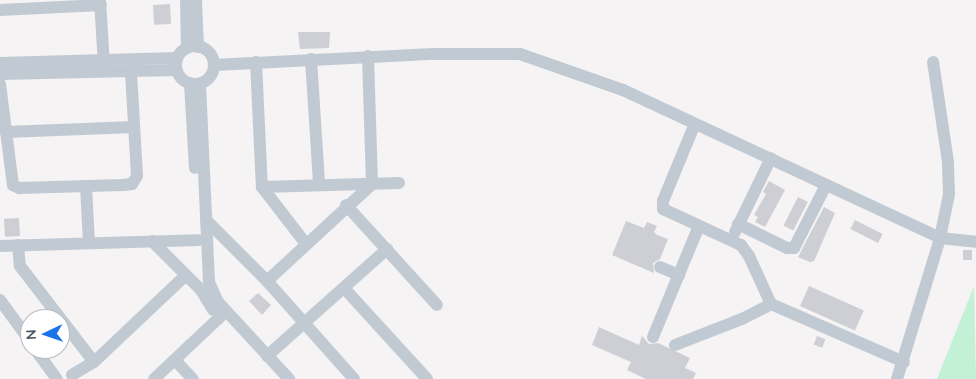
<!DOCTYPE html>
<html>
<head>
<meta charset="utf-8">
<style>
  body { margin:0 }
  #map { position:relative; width:976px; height:379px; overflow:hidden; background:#f5f3f3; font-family:Quicksand,sans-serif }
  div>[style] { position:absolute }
  .green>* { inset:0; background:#c3f1d5 }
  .building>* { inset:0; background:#cdcfd5; transform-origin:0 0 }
  .minor>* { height:12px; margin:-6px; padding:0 6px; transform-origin:6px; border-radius:6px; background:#c1cad2 }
  .minor>.ring { margin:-6px; padding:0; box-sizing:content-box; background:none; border:12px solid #c1cad2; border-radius:50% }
  span { translate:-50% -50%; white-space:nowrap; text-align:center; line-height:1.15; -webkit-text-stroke:4px #fff; paint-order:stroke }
  .north { position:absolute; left:20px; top:309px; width:50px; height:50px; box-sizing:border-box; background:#fff; border:1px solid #b7bbc0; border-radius:50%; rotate:267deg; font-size:14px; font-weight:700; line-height:20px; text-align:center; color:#4a5661 }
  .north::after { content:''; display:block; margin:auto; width:18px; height:22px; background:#1a73e8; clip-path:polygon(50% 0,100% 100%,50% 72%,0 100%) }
</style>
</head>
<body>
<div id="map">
  <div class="green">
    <div style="clip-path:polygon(974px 286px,976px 379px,937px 379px)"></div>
  </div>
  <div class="building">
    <div style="left:170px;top:4px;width:20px;height:17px;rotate:87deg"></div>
    <div style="clip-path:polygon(298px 32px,330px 32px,329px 48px,300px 49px)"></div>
    <div style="clip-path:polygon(769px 181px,785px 190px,765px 227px,755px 222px,758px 217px,754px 215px,766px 194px,763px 192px)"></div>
    <div style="left:798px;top:197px;width:11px;height:32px;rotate:27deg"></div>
    <div style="clip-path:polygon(824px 207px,835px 213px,814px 261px,810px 262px,798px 257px)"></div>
    <div style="left:19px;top:218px;width:18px;height:15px;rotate:87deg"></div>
    <div style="left:855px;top:220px;width:31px;height:10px;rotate:27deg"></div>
    <div style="clip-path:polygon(626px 221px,644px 228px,647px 222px,657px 226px,654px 232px,657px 235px,668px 239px,660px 259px,653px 263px,654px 273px,612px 255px)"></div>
    <div style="left:963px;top:250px;width:9px;height:10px"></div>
    <div style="left:809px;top:286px;width:60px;height:22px;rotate:24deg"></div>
    <div style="clip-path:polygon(258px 293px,271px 305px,262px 315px,249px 301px)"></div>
    <div style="clip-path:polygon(599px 327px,639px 345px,642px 336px,649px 344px,658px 343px,690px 358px,685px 368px,696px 373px,693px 379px,646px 379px,627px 370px,631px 362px,592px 345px)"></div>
    <div style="left:817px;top:336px;width:9px;height:9px;rotate:21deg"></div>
  </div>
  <div class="minor">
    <div style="left:100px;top:0;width:66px;rotate:86.5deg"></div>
    <div style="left:186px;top:0;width:48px;rotate:88.8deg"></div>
    <div style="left:196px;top:0;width:47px;rotate:87.6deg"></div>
    <div style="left:0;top:10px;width:101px;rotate:-2.8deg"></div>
    <div class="ring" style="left:176px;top:46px;width:26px;height:26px"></div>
    <div style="left:311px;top:59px;width:125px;rotate:86.3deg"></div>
    <div style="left:256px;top:62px;width:125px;rotate:87.3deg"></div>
    <div style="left:262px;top:187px;width:72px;rotate:52.3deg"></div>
    <div style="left:0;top:63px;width:177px;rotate:-1.6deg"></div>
    <div style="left:214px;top:65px;width:220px;rotate:-2.9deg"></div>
    <div style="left:434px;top:54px;width:86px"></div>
    <div style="left:520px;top:54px;width:109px;rotate:19.3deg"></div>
    <div style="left:623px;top:90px;width:350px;rotate:25deg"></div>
    <div style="left:940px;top:238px;width:36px;rotate:6deg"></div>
    <div style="left:0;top:74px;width:177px;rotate:-1.3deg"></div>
    <div style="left:0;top:84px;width:102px;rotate:82.7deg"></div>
    <div style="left:13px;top:185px;width:7px;rotate:27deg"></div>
    <div style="left:19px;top:188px;width:104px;rotate:-1.7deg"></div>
    <div style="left:123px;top:185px;width:9px;rotate:-6deg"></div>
    <div style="left:132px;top:184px;width:9px;rotate:-58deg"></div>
    <div style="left:137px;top:176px;width:105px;rotate:-93.3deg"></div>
    <div style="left:190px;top:84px;width:84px;rotate:86.6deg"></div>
    <div style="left:200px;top:84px;width:198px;rotate:87.4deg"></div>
    <div style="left:209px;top:282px;width:22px;rotate:66deg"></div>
    <div style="left:218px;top:302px;width:105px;rotate:47.3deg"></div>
    <div style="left:694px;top:126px;width:81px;rotate:112.5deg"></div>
    <div style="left:663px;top:201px;width:8px;rotate:90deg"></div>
    <div style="left:663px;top:209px;width:86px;rotate:24.8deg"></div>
    <div style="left:741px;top:245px;width:14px;rotate:54deg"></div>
    <div style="left:749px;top:256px;width:53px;rotate:65.4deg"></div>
    <div style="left:771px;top:304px;width:145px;rotate:23.6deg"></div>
    <div style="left:6px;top:132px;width:128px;rotate:-2.2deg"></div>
    <div style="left:86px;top:186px;width:57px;rotate:87deg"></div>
    <div style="left:262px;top:187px;width:137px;rotate:-1.7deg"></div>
    <div style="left:346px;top:205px;width:135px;rotate:47.7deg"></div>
    <div style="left:206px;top:220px;width:86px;rotate:45deg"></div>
    <div style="left:267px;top:281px;width:131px;rotate:48.4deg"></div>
    <div style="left:738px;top:224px;width:55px;rotate:26.1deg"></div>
    <div style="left:787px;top:248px;width:7px"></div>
    <div style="left:794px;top:248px;width:71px;rotate:-63.1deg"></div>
    <div style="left:735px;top:232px;width:82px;rotate:-64.1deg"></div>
    <div style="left:152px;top:241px;width:69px;rotate:45deg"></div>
    <div style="left:201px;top:290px;width:23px;rotate:59deg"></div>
    <div style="left:18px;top:245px;width:21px;rotate:85deg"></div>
    <div style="left:20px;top:266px;width:121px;rotate:52.4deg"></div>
    <div style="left:0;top:246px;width:198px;rotate:-1.7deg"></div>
    <div style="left:660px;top:267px;width:21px;rotate:23deg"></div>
    <div style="left:267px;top:281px;width:143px;rotate:-42.7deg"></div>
    <div style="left:372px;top:184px;width:128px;rotate:-91.8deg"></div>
    <div style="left:344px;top:288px;width:123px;rotate:47.6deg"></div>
    <div style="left:0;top:300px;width:51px;rotate:53.8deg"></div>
    <div style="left:653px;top:337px;width:120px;rotate:-67.5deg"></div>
    <div style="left:675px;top:345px;width:72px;rotate:-21.2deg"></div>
    <div style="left:742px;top:319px;width:33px;rotate:-27deg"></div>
    <div style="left:35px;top:349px;width:37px;rotate:54deg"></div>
    <div style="left:267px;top:356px;width:161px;rotate:-41.7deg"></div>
    <div style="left:175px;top:360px;width:26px;rotate:47deg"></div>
    <div style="left:72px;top:375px;width:26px;rotate:-31deg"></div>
    <div style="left:94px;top:362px;width:125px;rotate:-43.4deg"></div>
    <div style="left:154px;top:379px;width:91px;rotate:-43.2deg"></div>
    <div style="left:897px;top:379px;width:147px;rotate:-73deg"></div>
    <div style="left:940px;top:238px;width:45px;rotate:-78.4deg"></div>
    <div style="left:949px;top:194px;width:32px;rotate:-92deg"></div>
    <div style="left:948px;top:162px;width:101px;rotate:-98.5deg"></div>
  </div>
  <div class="north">N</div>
</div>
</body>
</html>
